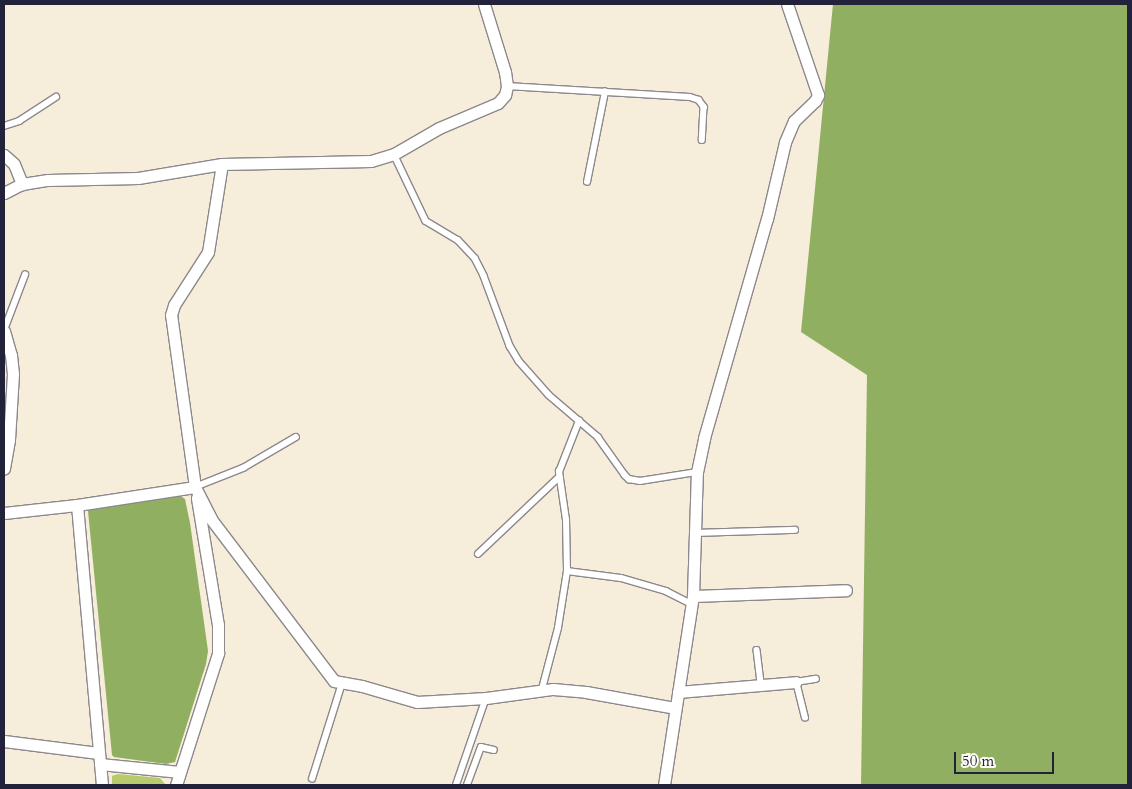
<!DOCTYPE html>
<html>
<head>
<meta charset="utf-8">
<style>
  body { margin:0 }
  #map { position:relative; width:1132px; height:789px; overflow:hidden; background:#f7eddb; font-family:Cardo,serif }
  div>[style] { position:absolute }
  .green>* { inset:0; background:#b7cb6e }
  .forest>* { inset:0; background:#91af61 }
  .roads { filter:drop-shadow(1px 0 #8c888b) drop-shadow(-1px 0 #8c888b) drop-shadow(0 1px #8c888b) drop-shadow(0 -1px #8c888b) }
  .lane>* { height:5.5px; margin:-2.75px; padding:0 2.75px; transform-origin:2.75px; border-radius:2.75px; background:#fff }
  .street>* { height:11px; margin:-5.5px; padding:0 5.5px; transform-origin:5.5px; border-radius:5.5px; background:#fff }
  span { translate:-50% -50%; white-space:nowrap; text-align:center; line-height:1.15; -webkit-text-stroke:4px #fdfcf7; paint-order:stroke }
  .frame { position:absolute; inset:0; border:5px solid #22223b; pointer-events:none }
  .scale { position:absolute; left:954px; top:752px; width:100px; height:22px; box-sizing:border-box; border:2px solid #22223b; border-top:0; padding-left:6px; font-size:15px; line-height:18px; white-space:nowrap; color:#22223b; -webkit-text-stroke:4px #fdfcf7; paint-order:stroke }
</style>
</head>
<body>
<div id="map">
  <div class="green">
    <div style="clip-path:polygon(118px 774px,160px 778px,166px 785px,112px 785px,112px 776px)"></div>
  </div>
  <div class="forest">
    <div style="clip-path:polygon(833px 4px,1128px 4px,1128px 785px,861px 785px,867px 375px,801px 332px)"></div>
    <div style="clip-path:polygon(179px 495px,185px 499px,190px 523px,208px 651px,206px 664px,175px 762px,166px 764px,114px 757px,112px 755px,88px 511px,92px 509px)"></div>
  </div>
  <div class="roads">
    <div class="lane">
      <div style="left:507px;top:86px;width:183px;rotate:3.4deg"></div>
      <div style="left:690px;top:97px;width:9px;rotate:18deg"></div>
      <div style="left:699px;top:100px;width:9px;rotate:54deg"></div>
      <div style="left:704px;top:107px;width:33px;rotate:93deg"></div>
      <div style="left:4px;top:126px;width:16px;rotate:-18deg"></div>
      <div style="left:19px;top:121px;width:44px;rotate:-33deg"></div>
      <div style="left:394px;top:154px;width:74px;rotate:64.5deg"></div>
      <div style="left:426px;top:221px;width:37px;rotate:31deg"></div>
      <div style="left:458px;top:240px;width:25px;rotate:47deg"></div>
      <div style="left:475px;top:258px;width:20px;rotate:63deg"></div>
      <div style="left:484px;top:276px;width:75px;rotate:69.6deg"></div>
      <div style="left:510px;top:346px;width:17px;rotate:59deg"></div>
      <div style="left:519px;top:361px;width:45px;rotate:48.6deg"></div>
      <div style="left:549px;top:395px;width:65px;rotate:40.6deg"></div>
      <div style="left:598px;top:437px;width:47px;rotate:54.6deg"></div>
      <div style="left:625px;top:475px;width:6px;rotate:45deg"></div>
      <div style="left:629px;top:479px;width:11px;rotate:10deg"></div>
      <div style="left:640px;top:481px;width:58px;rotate:-9deg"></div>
      <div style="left:587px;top:182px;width:92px;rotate:-78.7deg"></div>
      <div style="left:4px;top:330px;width:59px;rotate:-69.1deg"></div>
      <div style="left:195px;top:487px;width:52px;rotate:-21.6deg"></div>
      <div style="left:243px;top:468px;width:61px;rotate:-30.3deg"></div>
      <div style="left:697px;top:533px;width:98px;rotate:-1.8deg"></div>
      <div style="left:478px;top:554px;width:112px;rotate:-43.5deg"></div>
      <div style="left:567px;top:571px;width:54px;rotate:7.4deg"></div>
      <div style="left:621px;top:578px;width:47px;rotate:16.1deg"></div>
      <div style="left:666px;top:591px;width:28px;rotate:27deg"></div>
      <div style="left:757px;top:650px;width:35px;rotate:83deg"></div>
      <div style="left:542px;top:689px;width:63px;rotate:-75.3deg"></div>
      <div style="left:558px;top:628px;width:58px;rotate:-81deg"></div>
      <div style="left:567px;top:571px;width:51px;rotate:-91.1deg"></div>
      <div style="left:566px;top:520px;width:49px;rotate:-98.3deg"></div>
      <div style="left:559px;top:472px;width:55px;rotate:-68.6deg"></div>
      <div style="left:805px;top:718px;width:37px;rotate:-104deg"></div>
      <div style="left:796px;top:682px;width:20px;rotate:-9deg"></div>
      <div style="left:312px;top:779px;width:101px;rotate:-72.6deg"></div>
      <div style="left:456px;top:785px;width:92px;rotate:-71deg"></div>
      <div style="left:467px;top:785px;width:40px;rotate:-69.8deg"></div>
      <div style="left:481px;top:747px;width:13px;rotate:13deg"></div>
    </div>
    <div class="street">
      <div style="left:4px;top:155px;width:13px;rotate:42deg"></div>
      <div style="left:14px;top:164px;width:22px;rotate:68deg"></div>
      <div style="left:4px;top:193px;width:20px;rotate:-27deg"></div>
      <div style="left:22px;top:184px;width:26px;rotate:-9deg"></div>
      <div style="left:48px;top:180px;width:90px;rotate:-1.3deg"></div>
      <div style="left:138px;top:178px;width:85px;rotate:-9.5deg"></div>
      <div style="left:222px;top:164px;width:149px;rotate:-1.2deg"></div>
      <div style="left:371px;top:161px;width:24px;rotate:-17deg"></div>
      <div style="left:394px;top:154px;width:52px;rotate:-30deg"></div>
      <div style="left:439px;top:128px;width:64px;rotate:-23deg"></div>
      <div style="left:498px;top:103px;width:11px;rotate:-49deg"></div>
      <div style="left:505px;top:95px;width:9px;rotate:-77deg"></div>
      <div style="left:507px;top:86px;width:14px;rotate:-98deg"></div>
      <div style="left:505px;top:72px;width:71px;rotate:-107.2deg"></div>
      <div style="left:4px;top:331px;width:25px;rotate:74deg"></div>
      <div style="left:11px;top:355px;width:19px;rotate:84deg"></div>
      <div style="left:13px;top:374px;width:66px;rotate:93.5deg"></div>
      <div style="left:9px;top:440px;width:29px;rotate:100deg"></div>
      <div style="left:195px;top:487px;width:36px;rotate:63deg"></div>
      <div style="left:211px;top:519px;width:203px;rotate:52.8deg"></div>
      <div style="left:334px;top:681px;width:28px;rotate:10deg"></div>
      <div style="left:362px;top:686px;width:57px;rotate:16.2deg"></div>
      <div style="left:417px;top:702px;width:69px;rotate:-3.3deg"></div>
      <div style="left:486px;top:698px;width:68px;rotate:-7.7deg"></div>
      <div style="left:553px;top:689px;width:33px;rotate:5deg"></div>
      <div style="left:586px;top:692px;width:90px;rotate:10.2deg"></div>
      <div style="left:77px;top:505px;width:119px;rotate:-8.7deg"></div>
      <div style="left:195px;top:487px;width:174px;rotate:-97.9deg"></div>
      <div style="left:171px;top:315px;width:10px;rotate:-73deg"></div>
      <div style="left:174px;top:305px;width:63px;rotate:-57.3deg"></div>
      <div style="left:208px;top:252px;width:89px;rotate:-81deg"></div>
      <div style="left:4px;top:513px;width:73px;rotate:-6.3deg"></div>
      <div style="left:77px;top:505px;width:281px;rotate:84.9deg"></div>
      <div style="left:693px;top:596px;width:153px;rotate:-2.2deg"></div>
      <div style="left:678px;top:692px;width:118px;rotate:-4.8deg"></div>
      <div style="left:4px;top:741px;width:95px;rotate:7.3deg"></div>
      <div style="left:100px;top:764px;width:80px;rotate:5.7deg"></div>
      <div style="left:176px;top:785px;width:139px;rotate:-72.3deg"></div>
      <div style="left:218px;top:653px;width:28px;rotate:-90deg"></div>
      <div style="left:218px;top:625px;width:129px;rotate:-99.4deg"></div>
      <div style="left:664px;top:785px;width:191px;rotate:-81.3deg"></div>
      <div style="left:693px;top:596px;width:124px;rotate:-88.2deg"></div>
      <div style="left:697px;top:472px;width:35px;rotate:-78deg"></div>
      <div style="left:704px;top:438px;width:228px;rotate:-74deg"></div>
      <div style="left:767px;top:219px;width:79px;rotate:-76.8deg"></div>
      <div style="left:785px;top:142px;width:23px;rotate:-67deg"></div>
      <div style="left:794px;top:121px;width:29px;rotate:-44deg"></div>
      <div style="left:815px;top:101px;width:7px;rotate:-63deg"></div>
      <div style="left:818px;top:95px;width:96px;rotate:-108.8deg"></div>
    </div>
  </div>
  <div class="frame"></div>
  <div class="scale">50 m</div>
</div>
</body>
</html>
